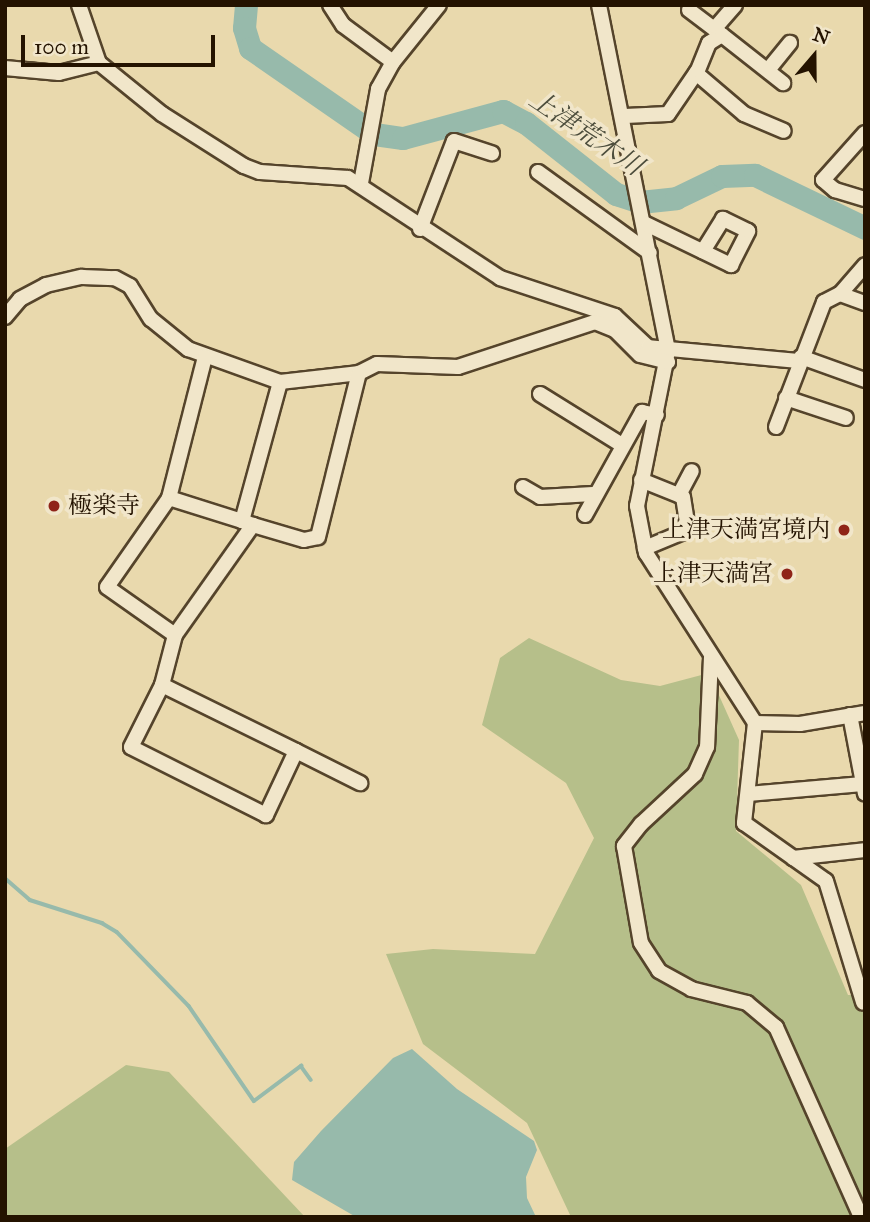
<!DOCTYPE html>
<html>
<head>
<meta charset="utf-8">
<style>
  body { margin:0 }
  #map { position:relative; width:870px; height:1222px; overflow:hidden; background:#e9d9ad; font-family:"IM FELL Great Primer","Noto Serif JP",serif }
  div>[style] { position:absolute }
  .green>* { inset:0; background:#b6bf8a }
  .water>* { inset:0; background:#97baab }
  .stream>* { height:3.5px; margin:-1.75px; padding:0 1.75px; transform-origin:1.75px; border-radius:1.75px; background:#97baab }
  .river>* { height:23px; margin:-11.5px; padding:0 11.5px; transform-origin:11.5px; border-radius:11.5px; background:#97baab }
  .roads { filter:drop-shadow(2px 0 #55442b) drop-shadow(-2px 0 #55442b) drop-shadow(0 2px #55442b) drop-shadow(0 -2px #55442b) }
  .minor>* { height:14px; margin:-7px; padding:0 7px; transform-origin:7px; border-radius:7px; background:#f1e6ca }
  .dots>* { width:19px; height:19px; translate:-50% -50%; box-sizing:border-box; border:4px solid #f1e6ca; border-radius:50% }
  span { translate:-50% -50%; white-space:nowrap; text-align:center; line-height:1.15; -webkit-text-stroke:7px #f1e6ca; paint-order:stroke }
  .poi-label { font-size:24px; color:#241300 }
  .left { translate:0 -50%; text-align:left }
  .right { translate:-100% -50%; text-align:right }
  .water-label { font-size:26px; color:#4c4d3c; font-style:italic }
  .frame { position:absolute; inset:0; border:7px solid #241300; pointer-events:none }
  .north { position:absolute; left:779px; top:21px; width:70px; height:70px; -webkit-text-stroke:5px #f1e6ca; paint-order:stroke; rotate:20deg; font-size:19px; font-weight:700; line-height:28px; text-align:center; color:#241300 }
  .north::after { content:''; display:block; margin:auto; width:24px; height:32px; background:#241300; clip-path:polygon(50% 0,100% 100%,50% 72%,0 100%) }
  .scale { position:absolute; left:21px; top:35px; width:194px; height:32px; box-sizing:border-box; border:4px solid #241300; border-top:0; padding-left:9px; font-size:21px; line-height:24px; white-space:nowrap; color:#241300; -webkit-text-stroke:5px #f1e6ca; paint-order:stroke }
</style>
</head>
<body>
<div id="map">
  <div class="green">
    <div style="clip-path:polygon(529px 638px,621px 680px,660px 686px,709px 673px,739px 740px,736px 831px,801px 885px,848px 995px,865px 995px,865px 1217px,571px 1217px,527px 1123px,423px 1044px,386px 954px,433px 949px,535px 954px,594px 838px,566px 783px,482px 725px,500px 658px)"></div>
    <div style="clip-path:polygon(126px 1065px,169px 1072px,305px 1217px,5px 1217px,5px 1149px)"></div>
  </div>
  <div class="water">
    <div style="clip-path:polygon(412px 1049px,457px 1089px,534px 1141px,537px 1150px,526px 1177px,527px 1198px,536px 1217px,356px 1217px,292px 1180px,294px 1162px,321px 1131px,393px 1058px)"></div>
  </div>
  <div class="stream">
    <div style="left:5px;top:878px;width:33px;rotate:41deg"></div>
    <div style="left:30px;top:900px;width:76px;rotate:17.7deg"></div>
    <div style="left:102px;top:923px;width:17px;rotate:31deg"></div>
    <div style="left:117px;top:932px;width:103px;rotate:45.8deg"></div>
    <div style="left:189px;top:1006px;width:115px;rotate:55.6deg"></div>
    <div style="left:254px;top:1101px;width:59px;rotate:-36.7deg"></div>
    <div style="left:301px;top:1066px;width:17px;rotate:54deg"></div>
  </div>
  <div class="river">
    <div style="left:246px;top:5px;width:23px;rotate:95deg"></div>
    <div style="left:244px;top:28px;width:21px;rotate:73deg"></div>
    <div style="left:250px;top:48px;width:151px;rotate:34.7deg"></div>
    <div style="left:374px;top:134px;width:29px;rotate:8deg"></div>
    <div style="left:403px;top:138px;width:104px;rotate:-15.1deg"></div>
    <div style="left:503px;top:111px;width:26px;rotate:28deg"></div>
    <div style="left:526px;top:123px;width:115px;rotate:38.3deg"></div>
    <div style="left:616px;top:194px;width:25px;rotate:18deg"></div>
    <div style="left:640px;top:202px;width:36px;rotate:-6deg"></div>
    <div style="left:676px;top:198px;width:51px;rotate:-25.6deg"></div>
    <div style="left:722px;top:176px;width:33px;rotate:-2deg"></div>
    <div style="left:755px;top:175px;width:122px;rotate:25.7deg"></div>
  </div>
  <div class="roads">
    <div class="minor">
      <div style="left:79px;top:5px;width:61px;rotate:71deg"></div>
      <div style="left:99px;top:63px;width:81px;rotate:39deg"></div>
      <div style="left:162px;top:114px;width:97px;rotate:32.4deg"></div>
      <div style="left:244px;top:166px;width:17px;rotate:21deg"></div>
      <div style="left:260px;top:172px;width:88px;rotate:3.9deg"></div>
      <div style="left:348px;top:178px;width:182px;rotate:33.3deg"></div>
      <div style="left:500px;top:278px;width:121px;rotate:18.3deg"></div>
      <div style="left:615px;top:316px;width:45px;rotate:43.2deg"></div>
      <div style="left:648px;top:347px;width:152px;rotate:5.3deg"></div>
      <div style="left:330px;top:5px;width:24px;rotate:57deg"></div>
      <div style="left:343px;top:25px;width:62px;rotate:36.5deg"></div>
      <div style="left:599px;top:5px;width:353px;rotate:78.7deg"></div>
      <div style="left:668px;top:351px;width:158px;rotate:101.3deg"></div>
      <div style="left:637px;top:506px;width:48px;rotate:79.2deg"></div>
      <div style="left:646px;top:553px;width:202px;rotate:57.3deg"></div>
      <div style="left:755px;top:723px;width:101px;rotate:96.3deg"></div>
      <div style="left:744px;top:823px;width:100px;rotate:35.3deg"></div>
      <div style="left:826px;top:881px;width:127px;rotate:73deg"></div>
      <div style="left:689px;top:10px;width:41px;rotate:37.1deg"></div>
      <div style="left:716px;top:27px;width:29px;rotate:-49deg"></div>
      <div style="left:5px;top:68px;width:54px;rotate:5.3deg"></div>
      <div style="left:59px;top:73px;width:41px;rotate:-14deg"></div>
      <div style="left:768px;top:70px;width:35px;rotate:-51deg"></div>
      <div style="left:696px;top:73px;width:63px;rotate:40.5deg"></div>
      <div style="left:744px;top:114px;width:43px;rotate:23deg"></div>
      <div style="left:625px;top:116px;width:43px;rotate:-2.7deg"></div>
      <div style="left:668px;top:114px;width:53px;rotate:-55.7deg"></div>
      <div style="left:698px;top:70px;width:29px;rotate:-68deg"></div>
      <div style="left:709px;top:43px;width:15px;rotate:-32deg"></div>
      <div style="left:722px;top:35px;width:78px;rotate:38.2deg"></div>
      <div style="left:865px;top:133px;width:63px;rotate:131.8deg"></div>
      <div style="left:823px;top:180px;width:16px;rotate:40deg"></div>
      <div style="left:835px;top:190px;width:31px;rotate:17deg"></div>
      <div style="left:538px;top:172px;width:138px;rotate:35.9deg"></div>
      <div style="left:361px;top:183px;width:96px;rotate:-79.7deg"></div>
      <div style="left:378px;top:89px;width:31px;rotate:-61deg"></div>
      <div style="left:393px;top:62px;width:73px;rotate:-51.1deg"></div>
      <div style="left:644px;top:223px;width:97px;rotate:25.8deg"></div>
      <div style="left:731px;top:265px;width:38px;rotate:-63deg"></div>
      <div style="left:748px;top:231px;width:28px;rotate:-154deg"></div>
      <div style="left:723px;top:219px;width:38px;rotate:122deg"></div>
      <div style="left:420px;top:229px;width:94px;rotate:-68.9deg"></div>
      <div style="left:454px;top:141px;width:40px;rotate:18deg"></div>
      <div style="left:840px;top:294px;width:27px;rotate:20deg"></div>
      <div style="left:5px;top:317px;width:23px;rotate:-50deg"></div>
      <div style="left:20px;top:299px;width:30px;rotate:-28deg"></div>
      <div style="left:46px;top:285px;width:37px;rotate:-13deg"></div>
      <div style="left:82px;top:277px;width:33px;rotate:2deg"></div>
      <div style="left:115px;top:278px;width:17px;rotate:28deg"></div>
      <div style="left:130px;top:286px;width:39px;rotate:58deg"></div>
      <div style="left:151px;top:319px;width:48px;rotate:39deg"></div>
      <div style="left:188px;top:349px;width:98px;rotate:19.7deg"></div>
      <div style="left:280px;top:382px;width:80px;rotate:-6.5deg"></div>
      <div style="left:359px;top:373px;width:20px;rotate:-27deg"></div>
      <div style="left:377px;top:364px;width:81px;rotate:2.1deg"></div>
      <div style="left:458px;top:367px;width:144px;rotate:-18.2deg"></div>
      <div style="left:595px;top:322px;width:22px;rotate:22deg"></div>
      <div style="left:615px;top:330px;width:35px;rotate:45deg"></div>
      <div style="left:640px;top:355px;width:29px;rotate:14deg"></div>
      <div style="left:801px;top:357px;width:68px;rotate:19.8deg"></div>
      <div style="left:540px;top:394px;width:97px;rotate:31.9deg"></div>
      <div style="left:786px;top:398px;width:63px;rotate:18.4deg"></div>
      <div style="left:776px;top:427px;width:134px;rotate:-69deg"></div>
      <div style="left:824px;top:302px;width:18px;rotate:-27deg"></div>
      <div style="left:840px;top:294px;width:38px;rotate:-49deg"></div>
      <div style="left:641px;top:480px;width:45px;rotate:22deg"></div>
      <div style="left:683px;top:497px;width:33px;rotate:81deg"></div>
      <div style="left:688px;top:530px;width:47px;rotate:157.3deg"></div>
      <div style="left:523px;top:487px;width:20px;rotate:30deg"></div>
      <div style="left:540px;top:497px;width:53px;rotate:-3.2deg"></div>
      <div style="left:679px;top:495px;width:27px;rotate:-62deg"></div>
      <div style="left:169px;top:498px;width:77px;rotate:17.5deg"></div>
      <div style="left:585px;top:515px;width:118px;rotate:-61deg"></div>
      <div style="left:642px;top:412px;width:15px;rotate:11deg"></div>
      <div style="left:253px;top:525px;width:12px;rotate:-160deg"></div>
      <div style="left:242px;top:521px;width:144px;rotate:-74.7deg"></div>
      <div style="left:175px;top:635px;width:83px;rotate:-144.8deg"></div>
      <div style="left:107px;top:587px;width:108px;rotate:-55.1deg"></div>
      <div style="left:169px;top:498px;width:146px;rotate:-75.7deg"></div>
      <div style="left:711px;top:657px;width:90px;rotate:92.5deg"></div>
      <div style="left:707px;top:747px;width:30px;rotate:114deg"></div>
      <div style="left:695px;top:774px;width:74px;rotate:137.2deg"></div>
      <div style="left:641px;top:824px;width:28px;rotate:128deg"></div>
      <div style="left:624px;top:846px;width:98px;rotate:80.1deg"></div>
      <div style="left:641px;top:943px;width:33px;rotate:57deg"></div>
      <div style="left:659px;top:971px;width:37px;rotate:29deg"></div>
      <div style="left:691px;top:989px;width:58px;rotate:14deg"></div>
      <div style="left:747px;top:1003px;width:38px;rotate:40deg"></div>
      <div style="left:776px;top:1027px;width:208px;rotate:65.9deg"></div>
      <div style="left:162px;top:685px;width:149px;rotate:26.2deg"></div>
      <div style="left:296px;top:751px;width:71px;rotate:115.1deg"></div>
      <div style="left:266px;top:815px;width:151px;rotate:-153.3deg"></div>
      <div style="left:131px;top:747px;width:69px;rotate:-63.4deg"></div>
      <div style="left:162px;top:685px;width:52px;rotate:-75.4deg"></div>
      <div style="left:175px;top:635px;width:135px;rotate:-54.7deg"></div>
      <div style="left:253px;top:525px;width:53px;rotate:16.4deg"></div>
      <div style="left:304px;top:540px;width:14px;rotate:-12deg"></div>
      <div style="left:318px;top:537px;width:169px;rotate:-76deg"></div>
      <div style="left:850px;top:715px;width:80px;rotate:79.2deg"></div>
      <div style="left:755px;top:723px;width:45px;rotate:1.3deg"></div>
      <div style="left:800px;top:724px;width:66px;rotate:-9.6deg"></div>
      <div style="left:296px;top:751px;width:72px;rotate:26.6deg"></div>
      <div style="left:748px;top:794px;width:115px;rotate:-5deg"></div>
      <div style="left:793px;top:858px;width:72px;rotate:-6.3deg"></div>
    </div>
  </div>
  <div class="dots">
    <div style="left:54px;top:506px;background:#8f2418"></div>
    <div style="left:844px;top:530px;background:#8f2418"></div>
    <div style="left:787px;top:574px;background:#8f2418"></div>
  </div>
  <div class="poi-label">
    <span class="left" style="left:68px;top:506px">極楽寺</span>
    <span class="right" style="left:830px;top:530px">上津天満宮境内</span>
    <span class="right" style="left:773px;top:574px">上津天満宮</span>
  </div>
  <div class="water-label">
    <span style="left:586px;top:133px;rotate:34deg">上津荒木川</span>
  </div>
  <div class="frame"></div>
  <div class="north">N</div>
  <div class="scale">100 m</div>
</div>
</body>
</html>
